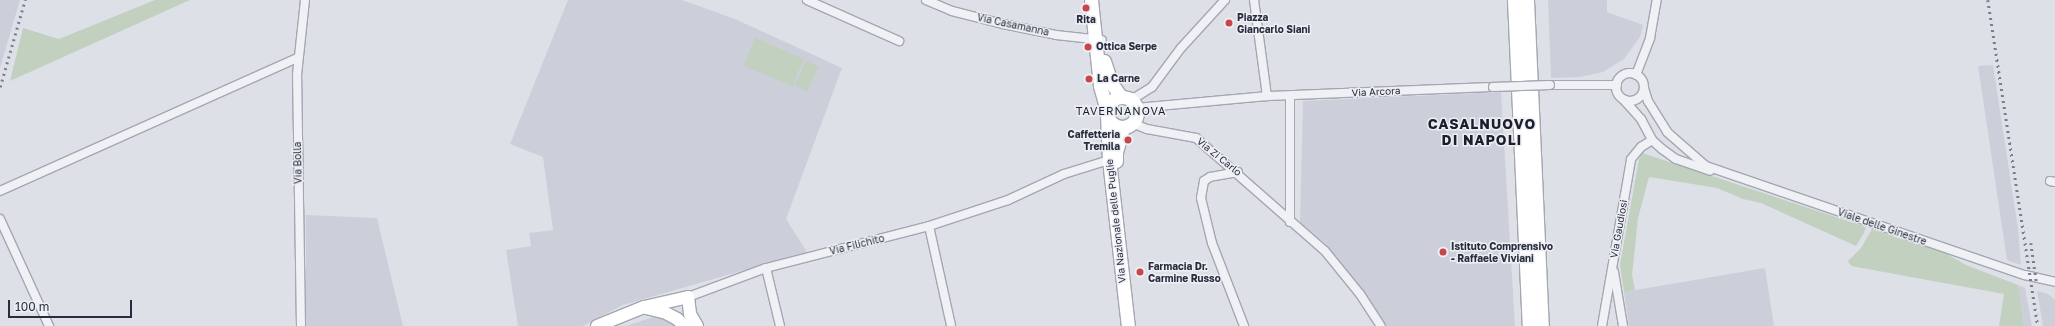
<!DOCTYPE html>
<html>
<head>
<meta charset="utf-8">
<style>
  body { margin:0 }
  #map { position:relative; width:2055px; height:326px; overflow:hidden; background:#dee0e7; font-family:"Golos Text",sans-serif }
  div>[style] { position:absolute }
  .built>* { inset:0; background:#cccfd9 }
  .green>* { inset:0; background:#c1d0bf; transform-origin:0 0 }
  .roads { filter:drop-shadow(1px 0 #a4a7b1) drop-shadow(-1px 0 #a4a7b1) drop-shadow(0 1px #a4a7b1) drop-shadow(0 -1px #a4a7b1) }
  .street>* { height:8px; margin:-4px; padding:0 4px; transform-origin:4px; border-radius:4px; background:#f0f1f5 }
  .street>.ring { margin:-4px; padding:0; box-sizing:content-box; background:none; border:8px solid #f0f1f5; border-radius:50% }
  .secondary>* { height:12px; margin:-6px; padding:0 6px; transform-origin:6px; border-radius:6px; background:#fff }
  .primary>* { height:13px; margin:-6.5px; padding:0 6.5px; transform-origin:6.5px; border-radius:6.5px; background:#fff }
  .primary>.ring { margin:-6.5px; padding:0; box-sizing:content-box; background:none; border:13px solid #fff; border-radius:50% }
  .highway>* { height:15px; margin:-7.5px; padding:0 7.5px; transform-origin:7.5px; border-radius:7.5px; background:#fff }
  .rail>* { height:2.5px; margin-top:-1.25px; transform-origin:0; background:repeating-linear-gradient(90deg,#787e90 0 2px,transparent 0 6px) }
  .bridges { filter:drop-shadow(1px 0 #a4a7b1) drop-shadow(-1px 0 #a4a7b1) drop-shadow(0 1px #a4a7b1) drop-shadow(0 -1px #a4a7b1) }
  .street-bridge>* { height:8px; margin:-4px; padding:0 4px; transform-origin:4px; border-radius:4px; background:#f0f1f5 }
  .dots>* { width:11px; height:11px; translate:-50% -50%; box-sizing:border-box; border:2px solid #edeff4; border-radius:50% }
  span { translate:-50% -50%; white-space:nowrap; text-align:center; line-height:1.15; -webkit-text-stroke:3px #edeff4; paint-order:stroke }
  .poi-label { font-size:10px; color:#282d3d; font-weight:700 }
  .left { translate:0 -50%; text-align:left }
  .right { translate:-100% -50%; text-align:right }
  .street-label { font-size:10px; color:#282d3d }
  .neighbourhood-label { font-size:11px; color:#1a1e2d; letter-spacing:1px }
  .district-label { font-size:14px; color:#1a1e2d; font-weight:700; letter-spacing:1px }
  .scale { position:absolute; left:8px; top:300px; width:124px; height:18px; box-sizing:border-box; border:2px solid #282d3d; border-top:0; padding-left:5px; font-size:12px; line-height:14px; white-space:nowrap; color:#282d3d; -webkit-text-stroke:3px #edeff4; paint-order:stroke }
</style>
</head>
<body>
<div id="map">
  <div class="built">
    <div style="clip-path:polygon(0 0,20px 0,0 68px)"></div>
    <div style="clip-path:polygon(568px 0,682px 0,735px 19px,842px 68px,786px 219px,807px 252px,623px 305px,583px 326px,518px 326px,506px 250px,531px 246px,529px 233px,553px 230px,543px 157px,510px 144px)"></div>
    <div style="clip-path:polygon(1548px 0,1607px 0,1607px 12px,1643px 25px,1640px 37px,1624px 59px,1603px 72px,1581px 77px,1551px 78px)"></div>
    <div style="clip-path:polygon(1993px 65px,2018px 229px,2021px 265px,2007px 260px,1978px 66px)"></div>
    <div style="clip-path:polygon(1501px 92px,1515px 326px,1382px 326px,1331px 256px,1326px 244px,1300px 222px,1303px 101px)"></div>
    <div style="clip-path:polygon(306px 215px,377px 218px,403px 326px,306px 326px)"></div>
    <div style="clip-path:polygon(1765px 268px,1774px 326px,1629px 326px,1624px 292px)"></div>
    <div style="clip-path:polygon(2018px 285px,2025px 288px,2032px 326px,2024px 326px)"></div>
    <div style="clip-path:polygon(2037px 291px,2048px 294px,2055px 300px,2055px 326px,2043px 326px)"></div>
    <div style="clip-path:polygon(659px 315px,680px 326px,626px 326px)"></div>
  </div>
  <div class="green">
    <div style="clip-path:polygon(155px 0,190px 0,10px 81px,23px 28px,59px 39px)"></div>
    <div style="left:755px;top:38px;width:53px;height:30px;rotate:23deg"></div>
    <div style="left:806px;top:61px;width:14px;height:27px;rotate:25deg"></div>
    <div style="clip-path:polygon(1642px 153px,1866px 227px,1864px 233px,1856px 246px,1761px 203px,1743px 199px,1717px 188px,1649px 177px,1638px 218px,1632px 275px,1635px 290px,1624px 292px,1620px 265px,1639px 159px)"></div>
    <div style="clip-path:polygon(1872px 229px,1945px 253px,1966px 265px,2018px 285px,2024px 326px,1999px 326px,2004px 294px,1851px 266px,1848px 261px,1861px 248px)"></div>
  </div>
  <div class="roads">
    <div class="street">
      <div style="left:807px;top:0;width:101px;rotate:24deg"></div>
      <div style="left:926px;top:0;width:28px;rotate:23deg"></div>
      <div style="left:952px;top:11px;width:53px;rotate:14.3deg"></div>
      <div style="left:1003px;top:24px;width:54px;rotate:11.7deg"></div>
      <div style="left:1056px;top:35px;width:46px;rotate:6.2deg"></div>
      <div style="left:1254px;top:0;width:97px;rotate:82.3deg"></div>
      <div class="ring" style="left:1616px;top:73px;width:20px;height:20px"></div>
      <div style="left:1636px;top:75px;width:40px;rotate:-69deg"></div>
      <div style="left:1650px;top:38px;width:39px;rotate:-80deg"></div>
      <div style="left:1550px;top:85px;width:67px"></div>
      <div style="left:1644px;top:88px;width:14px;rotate:73deg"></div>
      <div style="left:1648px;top:101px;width:36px;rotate:58deg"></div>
      <div style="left:1667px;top:132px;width:52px;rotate:41.1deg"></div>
      <div style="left:1706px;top:166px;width:337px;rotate:18.9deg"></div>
      <div style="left:2025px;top:275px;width:31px;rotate:13deg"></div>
      <div style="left:1125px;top:97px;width:11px"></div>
      <div style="left:1136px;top:97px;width:19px;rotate:-32deg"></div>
      <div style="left:1152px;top:87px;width:49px;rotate:-53.4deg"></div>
      <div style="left:1181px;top:48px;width:65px;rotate:-47.5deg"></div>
      <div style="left:1623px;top:99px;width:27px;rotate:48deg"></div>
      <div style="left:1641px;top:119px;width:24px;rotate:62deg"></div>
      <div style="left:1652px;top:140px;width:13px;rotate:42deg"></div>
      <div style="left:1662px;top:149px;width:17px;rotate:36deg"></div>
      <div style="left:1676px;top:159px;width:36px;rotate:19deg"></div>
      <div style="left:1136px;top:108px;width:132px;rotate:-5.2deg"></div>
      <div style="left:1267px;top:96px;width:226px;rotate:-2.3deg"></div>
      <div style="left:1132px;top:123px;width:16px;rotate:22deg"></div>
      <div style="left:1147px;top:129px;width:50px;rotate:10.4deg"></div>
      <div style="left:1196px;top:138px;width:171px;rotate:41.2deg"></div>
      <div style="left:1325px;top:251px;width:55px;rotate:50.9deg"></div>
      <div style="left:1360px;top:294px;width:38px;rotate:57deg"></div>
      <div style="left:1238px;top:172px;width:28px;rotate:170deg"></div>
      <div style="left:1210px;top:177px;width:7px;rotate:146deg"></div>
      <div style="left:1204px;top:181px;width:17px;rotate:100deg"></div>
      <div style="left:1201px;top:198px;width:46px;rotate:76.3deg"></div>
      <div style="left:1212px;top:243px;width:89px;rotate:68.9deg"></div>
      <div style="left:2050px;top:181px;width:5px;rotate:11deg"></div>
      <div style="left:0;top:191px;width:325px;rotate:-24.1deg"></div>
      <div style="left:0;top:219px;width:118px;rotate:65.4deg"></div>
      <div style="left:1290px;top:222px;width:126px;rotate:-90deg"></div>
      <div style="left:929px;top:226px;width:101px;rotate:77.5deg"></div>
      <div style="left:766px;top:268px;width:60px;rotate:76.4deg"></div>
      <div style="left:1614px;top:272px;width:55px;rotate:80.5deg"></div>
      <div style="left:688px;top:297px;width:83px;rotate:-20.4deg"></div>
      <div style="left:766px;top:268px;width:165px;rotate:-14.4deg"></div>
      <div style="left:926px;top:227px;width:86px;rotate:-18.2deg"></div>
      <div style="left:1008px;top:200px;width:62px;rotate:-24.9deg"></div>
      <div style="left:1064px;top:174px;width:47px;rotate:-17.3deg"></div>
      <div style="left:301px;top:326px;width:251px;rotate:-90.9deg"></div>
      <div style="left:297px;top:75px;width:75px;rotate:-83.9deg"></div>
      <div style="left:1602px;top:326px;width:169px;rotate:-80.1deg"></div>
      <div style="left:1631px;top:159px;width:16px;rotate:-50deg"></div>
      <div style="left:1641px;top:147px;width:13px;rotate:-32deg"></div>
    </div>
    <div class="secondary">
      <div style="left:646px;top:308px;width:18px;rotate:13deg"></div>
      <div style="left:664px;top:312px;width:15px;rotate:28deg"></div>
      <div style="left:677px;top:319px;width:11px;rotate:41deg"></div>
      <div style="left:597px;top:326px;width:51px;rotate:-22deg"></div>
      <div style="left:644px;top:307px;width:45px;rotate:-12.8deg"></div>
      <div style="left:688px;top:297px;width:17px;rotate:83deg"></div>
      <div style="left:690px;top:314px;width:14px;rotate:60deg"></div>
    </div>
    <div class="primary">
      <div style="left:1091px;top:0;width:86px;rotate:84deg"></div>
      <div style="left:1100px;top:86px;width:26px;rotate:74deg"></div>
      <div style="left:1104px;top:61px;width:23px;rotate:72deg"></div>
      <div style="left:1111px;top:83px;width:17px;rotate:54deg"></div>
      <div class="ring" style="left:1107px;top:97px;width:17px;height:17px"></div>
      <div style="left:1107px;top:116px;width:44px;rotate:87.4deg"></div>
      <div style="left:1109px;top:160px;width:167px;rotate:83.5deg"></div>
      <div style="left:1116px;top:161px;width:9px;rotate:-90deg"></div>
      <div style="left:1116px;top:152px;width:26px;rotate:-74deg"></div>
    </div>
    <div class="highway">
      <div style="left:1515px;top:0;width:326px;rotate:87.4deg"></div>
      <div style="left:1526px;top:0;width:326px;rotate:87.4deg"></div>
    </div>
  </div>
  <div class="rail">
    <div style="left:1988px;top:0;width:330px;rotate:81.3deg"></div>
    <div style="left:0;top:87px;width:91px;rotate:-74deg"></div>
    <div style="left:2031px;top:243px;width:42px;rotate:81.9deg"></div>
  </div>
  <div class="bridges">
    <div class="street-bridge">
      <div style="left:1493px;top:87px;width:57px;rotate:-2deg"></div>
    </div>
  </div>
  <div class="dots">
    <div style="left:1086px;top:8px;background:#c8464a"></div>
    <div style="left:1229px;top:23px;background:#c8464a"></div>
    <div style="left:1088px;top:47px;background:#c8464a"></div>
    <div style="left:1089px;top:79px;background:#c8464a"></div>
    <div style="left:1128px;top:140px;background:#c8464a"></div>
    <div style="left:1443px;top:252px;background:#c8464a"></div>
    <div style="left:1140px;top:272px;background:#c8464a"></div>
  </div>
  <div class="poi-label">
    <span class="left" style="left:1237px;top:23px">Piazza<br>Giancarlo Siani</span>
    <span style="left:1086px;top:20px">Rita</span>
    <span class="left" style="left:1096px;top:47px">Ottica Serpe</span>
    <span class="left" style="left:1097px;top:79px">La Carne</span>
    <span class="right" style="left:1120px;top:140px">Caffetteria<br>Tremila</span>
    <span class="left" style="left:1451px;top:252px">Istituto Comprensivo<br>- Raffaele Viviani</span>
    <span class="left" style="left:1148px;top:272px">Farmacia Dr.<br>Carmine Russo</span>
  </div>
  <div class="street-label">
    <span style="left:1013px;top:25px;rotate:12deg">Via Casamanna</span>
    <span style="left:1376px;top:92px;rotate:-3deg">Via Arcora</span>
    <span style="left:1219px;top:157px;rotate:39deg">Via Zi Carlo</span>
    <span style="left:298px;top:163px;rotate:-91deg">Via Bolla</span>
    <span style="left:1116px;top:221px;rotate:-96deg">Via Nazionale delle Puglie</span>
    <span style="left:1882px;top:227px;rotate:19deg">Viale delle Ginestre</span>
    <span style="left:1619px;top:229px;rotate:-80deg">Via Gaudiosi</span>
    <span style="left:857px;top:245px;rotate:-14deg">Via Filichito</span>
  </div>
  <div class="neighbourhood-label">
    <span style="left:1121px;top:111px">TAVERNANOVA</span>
  </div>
  <div class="district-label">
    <span style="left:1482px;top:132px">CASALNUOVO<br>DI NAPOLI</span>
  </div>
  <div class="scale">100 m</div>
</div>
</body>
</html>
